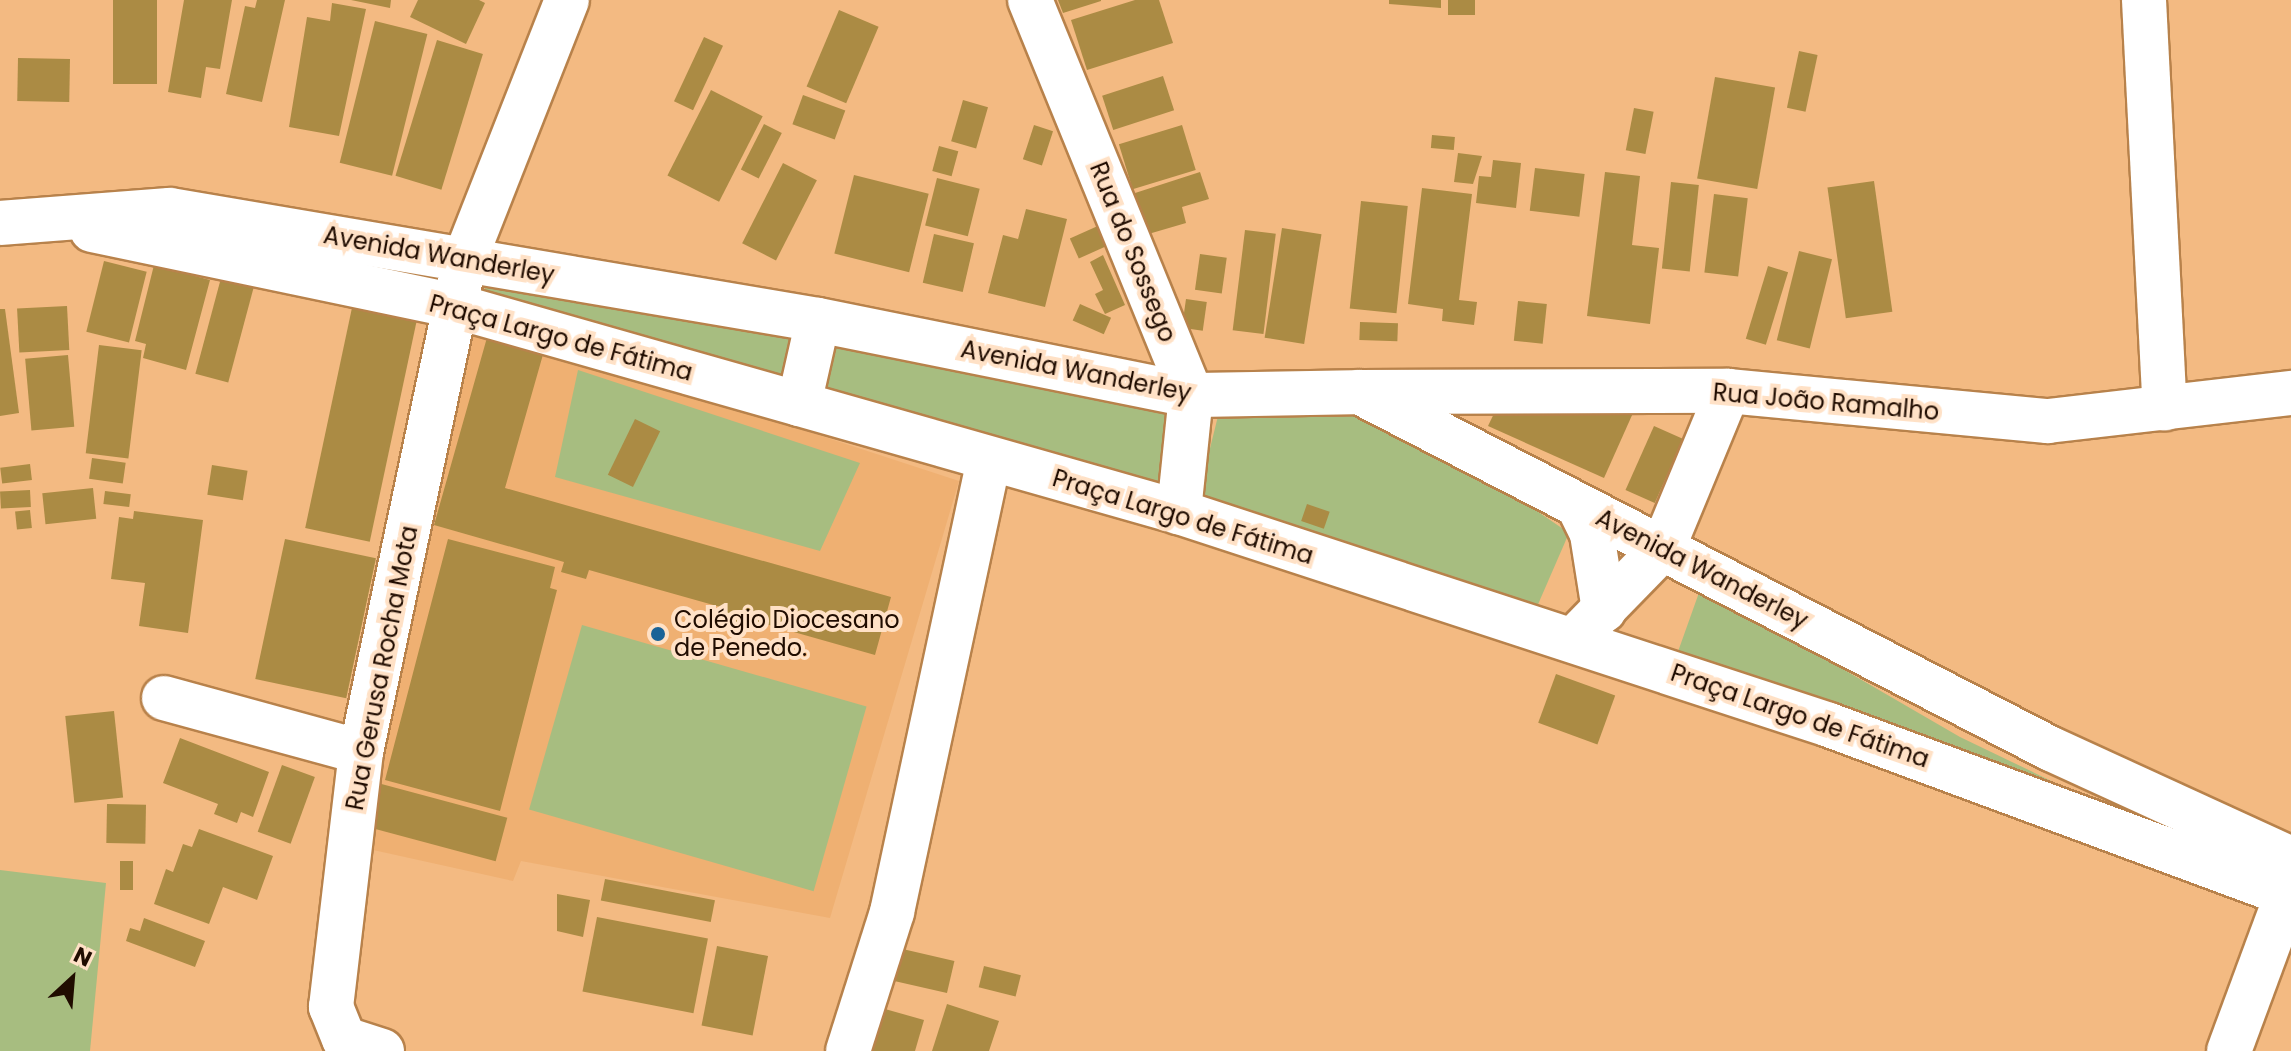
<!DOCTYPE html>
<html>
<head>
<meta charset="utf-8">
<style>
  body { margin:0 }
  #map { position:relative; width:2291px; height:1051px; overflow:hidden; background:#f3ba82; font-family:Poppins,sans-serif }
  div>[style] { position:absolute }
  .built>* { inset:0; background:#efb072 }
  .green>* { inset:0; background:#a7bd80; transform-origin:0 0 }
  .building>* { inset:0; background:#ab8b44; transform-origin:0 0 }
  .roads { filter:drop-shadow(2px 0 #b8824b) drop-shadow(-2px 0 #b8824b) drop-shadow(0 2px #b8824b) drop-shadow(0 -2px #b8824b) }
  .minor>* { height:44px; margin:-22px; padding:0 22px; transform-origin:22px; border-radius:22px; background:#fff }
  .major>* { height:44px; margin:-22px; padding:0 22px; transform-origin:22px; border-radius:22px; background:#fff }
  .dots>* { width:22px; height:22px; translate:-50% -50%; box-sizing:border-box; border:4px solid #ffe1c6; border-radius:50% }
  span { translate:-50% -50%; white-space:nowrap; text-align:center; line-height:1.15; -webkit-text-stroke:8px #ffe1c6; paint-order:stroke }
  .street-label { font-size:24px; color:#200c00 }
  .poi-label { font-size:24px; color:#200c00 }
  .left { translate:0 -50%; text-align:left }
  .north { position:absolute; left:32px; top:939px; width:80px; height:80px; -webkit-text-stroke:6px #ffe1c6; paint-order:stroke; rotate:26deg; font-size:22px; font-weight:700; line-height:32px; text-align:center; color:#200c00 }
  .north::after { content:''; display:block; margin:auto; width:28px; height:36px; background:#200c00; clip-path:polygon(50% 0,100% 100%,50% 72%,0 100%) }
</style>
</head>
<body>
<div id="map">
  <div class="built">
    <div style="clip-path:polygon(473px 322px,959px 481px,830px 918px,521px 861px,513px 881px,355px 846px)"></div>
  </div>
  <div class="green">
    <div style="clip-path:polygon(484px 282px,798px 329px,783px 386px,486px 299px)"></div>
    <div style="clip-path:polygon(823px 337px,1183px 412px,1175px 498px,827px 402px)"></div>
    <div style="clip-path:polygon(578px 370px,860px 463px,820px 551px,555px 477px)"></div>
    <div style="clip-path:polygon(1219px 412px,1372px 413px,1429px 437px,1569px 533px,1536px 609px,1195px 509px)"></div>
    <div style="clip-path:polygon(1701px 587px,1960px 737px,2226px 865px,1670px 674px)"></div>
    <div style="left:582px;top:625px;width:296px;height:192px;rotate:16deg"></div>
    <div style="clip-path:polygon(0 870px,106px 883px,90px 1051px,0 1051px)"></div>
  </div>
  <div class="building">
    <div style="left:113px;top:0;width:44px;height:84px"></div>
    <div style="clip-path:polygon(184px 0,232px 0,220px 69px,206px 67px,201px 98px,168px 92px)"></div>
    <div style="clip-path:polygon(257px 0,285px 0,262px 102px,226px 94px,245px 6px,255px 8px)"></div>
    <div style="clip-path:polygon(351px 0,391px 0,390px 8px)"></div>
    <div style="clip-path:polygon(418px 0,479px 0,485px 3px,466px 44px,410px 17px)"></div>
    <div style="clip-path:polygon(1058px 0,1101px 0,1101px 1px,1063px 13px)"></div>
    <div style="clip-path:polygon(1135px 0,1159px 0,1173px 43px,1087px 70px,1071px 20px)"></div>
    <div style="clip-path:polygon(1389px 0,1441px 0,1441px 8px,1389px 4px)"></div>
    <div style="left:1448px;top:0;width:27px;height:15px"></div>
    <div style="clip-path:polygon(332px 3px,366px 9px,339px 136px,289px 127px,307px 17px,330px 21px)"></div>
    <div style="left:839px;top:10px;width:43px;height:83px;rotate:23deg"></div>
    <div style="left:375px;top:21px;width:54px;height:146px;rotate:14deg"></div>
    <div style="left:704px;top:37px;width:21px;height:71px;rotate:25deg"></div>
    <div style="left:437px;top:40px;width:48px;height:142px;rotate:17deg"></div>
    <div style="left:1799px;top:51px;width:19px;height:58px;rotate:12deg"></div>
    <div style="left:18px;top:58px;width:52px;height:43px;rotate:1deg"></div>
    <div style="left:1163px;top:76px;width:36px;height:64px;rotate:72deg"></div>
    <div style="left:1715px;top:77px;width:61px;height:103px;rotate:10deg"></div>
    <div style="left:711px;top:90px;width:58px;height:96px;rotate:27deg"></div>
    <div style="left:803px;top:95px;width:45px;height:31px;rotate:20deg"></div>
    <div style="left:963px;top:100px;width:26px;height:43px;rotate:16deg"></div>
    <div style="left:1634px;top:108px;width:20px;height:43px;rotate:11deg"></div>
    <div style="left:764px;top:124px;width:20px;height:51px;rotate:27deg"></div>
    <div style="left:1034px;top:125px;width:20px;height:36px;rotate:18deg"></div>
    <div style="left:1182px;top:125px;width:47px;height:66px;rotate:73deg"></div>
    <div style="left:1432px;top:135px;width:23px;height:13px;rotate:5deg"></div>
    <div style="left:939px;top:146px;width:20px;height:26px;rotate:15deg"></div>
    <div style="clip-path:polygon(1458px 153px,1482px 156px,1473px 184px,1454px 182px)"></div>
    <div style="clip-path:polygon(1493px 160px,1521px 163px,1516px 208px,1476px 203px,1479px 176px,1491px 177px)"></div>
    <div style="left:783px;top:163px;width:38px;height:90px;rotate:27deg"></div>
    <div style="left:1535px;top:168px;width:50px;height:43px;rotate:7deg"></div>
    <div style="clip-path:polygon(1200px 172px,1209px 199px,1182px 207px,1186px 223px,1145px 235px,1132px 194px)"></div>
    <div style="clip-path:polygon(1605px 172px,1640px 176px,1632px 245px,1659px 248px,1650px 324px,1587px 316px)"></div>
    <div style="left:854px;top:175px;width:77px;height:81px;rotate:14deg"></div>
    <div style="left:937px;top:178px;width:44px;height:49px;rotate:14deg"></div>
    <div style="left:1874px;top:181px;width:132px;height:47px;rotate:82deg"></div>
    <div style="left:1671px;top:182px;width:28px;height:87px;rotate:6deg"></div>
    <div style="clip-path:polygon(1422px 188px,1472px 194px,1459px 300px,1477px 302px,1474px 325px,1442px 321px,1443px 309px,1408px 304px)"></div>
    <div style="left:1714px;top:194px;width:34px;height:79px;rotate:7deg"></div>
    <div style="left:1361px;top:201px;width:47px;height:108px;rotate:6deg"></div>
    <div style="clip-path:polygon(1026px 209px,1067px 219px,1045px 307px,988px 293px,1003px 235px,1018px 239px)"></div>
    <div style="left:1100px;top:225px;width:22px;height:33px;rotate:66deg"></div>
    <div style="left:1282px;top:228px;width:40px;height:111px;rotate:9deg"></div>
    <div style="left:1245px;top:230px;width:31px;height:101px;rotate:7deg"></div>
    <div style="left:934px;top:234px;width:41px;height:50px;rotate:13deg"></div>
    <div style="left:1799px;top:251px;width:34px;height:92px;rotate:14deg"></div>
    <div style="left:1200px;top:254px;width:27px;height:36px;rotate:8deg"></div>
    <div style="clip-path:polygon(1103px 255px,1125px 305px,1105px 314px,1095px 294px,1103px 290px,1090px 262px)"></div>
    <div style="left:104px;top:261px;width:44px;height:73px;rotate:14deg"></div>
    <div style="clip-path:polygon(154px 265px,210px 280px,186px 370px,143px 358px,146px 344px,135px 341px)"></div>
    <div style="left:1768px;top:266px;width:21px;height:76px;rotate:17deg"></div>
    <div style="left:221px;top:278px;width:34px;height:99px;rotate:15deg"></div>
    <div style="left:1186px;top:299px;width:21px;height:29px;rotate:8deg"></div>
    <div style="left:1518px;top:301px;width:29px;height:40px;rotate:6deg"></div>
    <div style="left:353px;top:303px;width:66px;height:230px;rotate:12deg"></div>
    <div style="left:1080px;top:304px;width:34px;height:18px;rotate:24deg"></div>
    <div style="left:67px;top:306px;width:44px;height:50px;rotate:87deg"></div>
    <div style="clip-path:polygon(0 309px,5px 309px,19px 413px,0 416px)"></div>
    <div style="left:1360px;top:322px;width:38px;height:18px;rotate:2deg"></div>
    <div style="clip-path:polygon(488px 334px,544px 351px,505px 488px,891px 597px,875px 655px,748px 619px,744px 634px,718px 627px,724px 608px,589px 570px,586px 579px,561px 572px,564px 562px,434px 525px)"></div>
    <div style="left:99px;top:345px;width:43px;height:109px;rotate:7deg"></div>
    <div style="left:68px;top:355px;width:72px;height:43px;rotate:85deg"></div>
    <div style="clip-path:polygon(1499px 403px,1633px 413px,1604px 478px,1488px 426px)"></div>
    <div style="left:635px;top:419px;width:28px;height:62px;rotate:26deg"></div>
    <div style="left:1654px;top:426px;width:32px;height:70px;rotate:24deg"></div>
    <div style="left:92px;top:458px;width:34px;height:21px;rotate:8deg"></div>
    <div style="left:30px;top:464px;width:16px;height:30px;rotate:83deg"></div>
    <div style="left:212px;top:465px;width:36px;height:30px;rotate:9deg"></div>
    <div style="left:93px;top:488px;width:31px;height:51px;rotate:84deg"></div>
    <div style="left:30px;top:490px;width:17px;height:30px;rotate:87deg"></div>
    <div style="left:105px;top:491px;width:26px;height:13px;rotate:7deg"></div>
    <div style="left:1307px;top:504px;width:24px;height:18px;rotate:19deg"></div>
    <div style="left:30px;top:510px;width:18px;height:15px;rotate:84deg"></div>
    <div style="clip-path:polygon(134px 511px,203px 520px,188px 633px,139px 626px,145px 583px,111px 579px,119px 517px,133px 519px)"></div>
    <div style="left:285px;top:539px;width:93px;height:143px;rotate:12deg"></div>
    <div style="clip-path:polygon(448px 539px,555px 567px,550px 588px,557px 590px,500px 811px,385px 780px)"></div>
    <div style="left:1556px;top:674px;width:63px;height:52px;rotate:20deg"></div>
    <div style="left:114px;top:711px;width:87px;height:49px;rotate:84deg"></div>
    <div style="clip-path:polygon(180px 738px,269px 772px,253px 817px,241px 812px,237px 823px,214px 814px,218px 804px,163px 783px)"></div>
    <div style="left:282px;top:765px;width:35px;height:71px;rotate:20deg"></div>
    <div style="left:374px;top:782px;width:138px;height:45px;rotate:15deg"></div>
    <div style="left:107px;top:804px;width:39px;height:39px;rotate:1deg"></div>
    <div style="clip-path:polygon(199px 829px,273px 856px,257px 900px,223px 887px,209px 924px,154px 904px,166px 869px,173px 872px,183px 844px,192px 847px)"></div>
    <div style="left:120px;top:861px;width:13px;height:29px"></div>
    <div style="left:605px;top:879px;width:112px;height:22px;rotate:11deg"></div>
    <div style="clip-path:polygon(557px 894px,590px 900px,583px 937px,557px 931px)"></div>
    <div style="left:597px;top:917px;width:113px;height:76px;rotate:11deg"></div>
    <div style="clip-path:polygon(144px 918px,205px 941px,195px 967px,126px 941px,130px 928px,140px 931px)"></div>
    <div style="left:717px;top:946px;width:52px;height:81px;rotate:11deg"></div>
    <div style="left:894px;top:947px;width:62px;height:33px;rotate:13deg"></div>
    <div style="left:984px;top:966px;width:38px;height:22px;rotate:14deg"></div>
    <div style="clip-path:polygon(947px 1004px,999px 1021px,989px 1051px,932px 1051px)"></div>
    <div style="clip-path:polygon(885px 1009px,924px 1020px,915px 1051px,872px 1051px)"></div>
  </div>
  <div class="roads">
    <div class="minor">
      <div style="left:1030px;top:0;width:427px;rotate:67.8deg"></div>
      <div style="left:1191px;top:395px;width:118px;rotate:95.9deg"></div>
      <div style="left:2144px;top:0;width:409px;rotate:87.1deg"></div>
      <div style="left:1359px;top:392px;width:369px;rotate:-0.2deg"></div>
      <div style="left:1728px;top:391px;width:321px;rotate:5.4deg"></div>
      <div style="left:2048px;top:421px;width:245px;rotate:-6.6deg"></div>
      <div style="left:1582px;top:631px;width:116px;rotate:-45.7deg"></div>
      <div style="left:1663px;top:548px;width:170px;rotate:-67.5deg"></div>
      <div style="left:164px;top:698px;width:204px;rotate:15.3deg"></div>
      <div style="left:382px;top:1051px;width:40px;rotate:-162deg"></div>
      <div style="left:344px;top:1039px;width:35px;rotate:-112deg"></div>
      <div style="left:331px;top:1007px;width:257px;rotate:-83.3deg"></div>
      <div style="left:361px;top:752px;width:504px;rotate:-78.09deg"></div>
      <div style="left:465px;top:259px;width:278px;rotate:-68.5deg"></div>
      <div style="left:848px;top:1051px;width:146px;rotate:-72.4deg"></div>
      <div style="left:892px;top:912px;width:461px;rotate:-77.9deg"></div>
      <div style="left:2229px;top:1051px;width:167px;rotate:-69.7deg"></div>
    </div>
    <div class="major">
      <div style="left:0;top:223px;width:170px;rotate:-4.4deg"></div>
      <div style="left:170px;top:210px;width:657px;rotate:9.63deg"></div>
      <div style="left:818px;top:320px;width:380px;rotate:11.4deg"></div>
      <div style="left:1191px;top:395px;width:168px;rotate:-1deg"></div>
      <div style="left:1359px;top:392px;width:779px;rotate:27.29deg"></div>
      <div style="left:2051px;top:749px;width:264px;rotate:24.6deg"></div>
      <div style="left:92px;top:230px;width:371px;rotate:11.8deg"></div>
      <div style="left:455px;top:306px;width:753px;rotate:15.88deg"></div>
      <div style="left:1179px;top:512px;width:684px;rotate:18.14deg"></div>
      <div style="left:1829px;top:725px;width:493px;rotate:20.3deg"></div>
      <div style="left:799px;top:404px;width:86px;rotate:-77.3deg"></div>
      <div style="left:1579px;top:507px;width:30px;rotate:64deg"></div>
      <div style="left:1592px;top:534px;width:77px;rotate:81deg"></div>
    </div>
  </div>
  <div class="dots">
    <div style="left:658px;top:634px;background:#1a6397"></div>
  </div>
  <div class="street-label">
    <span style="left:1133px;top:252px;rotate:68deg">Rua do Sossego</span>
    <span style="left:439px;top:255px;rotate:10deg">Avenida Wanderley</span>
    <span style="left:561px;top:338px;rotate:15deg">Praça Largo de Fátima</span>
    <span style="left:1076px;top:371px;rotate:11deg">Avenida Wanderley</span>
    <span style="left:1826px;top:402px;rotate:5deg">Rua João Ramalho</span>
    <span style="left:1183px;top:517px;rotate:17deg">Praça Largo de Fátima</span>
    <span style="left:1702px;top:569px;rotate:27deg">Avenida Wanderley</span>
    <span style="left:382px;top:668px;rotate:-79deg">Rua Gerusa Rocha Mota</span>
    <span style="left:1800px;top:716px;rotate:19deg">Praça Largo de Fátima</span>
  </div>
  <div class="poi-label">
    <span class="left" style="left:674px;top:634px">Colégio Diocesano<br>de Penedo.</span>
  </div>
  <div class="north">N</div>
</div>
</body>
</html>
